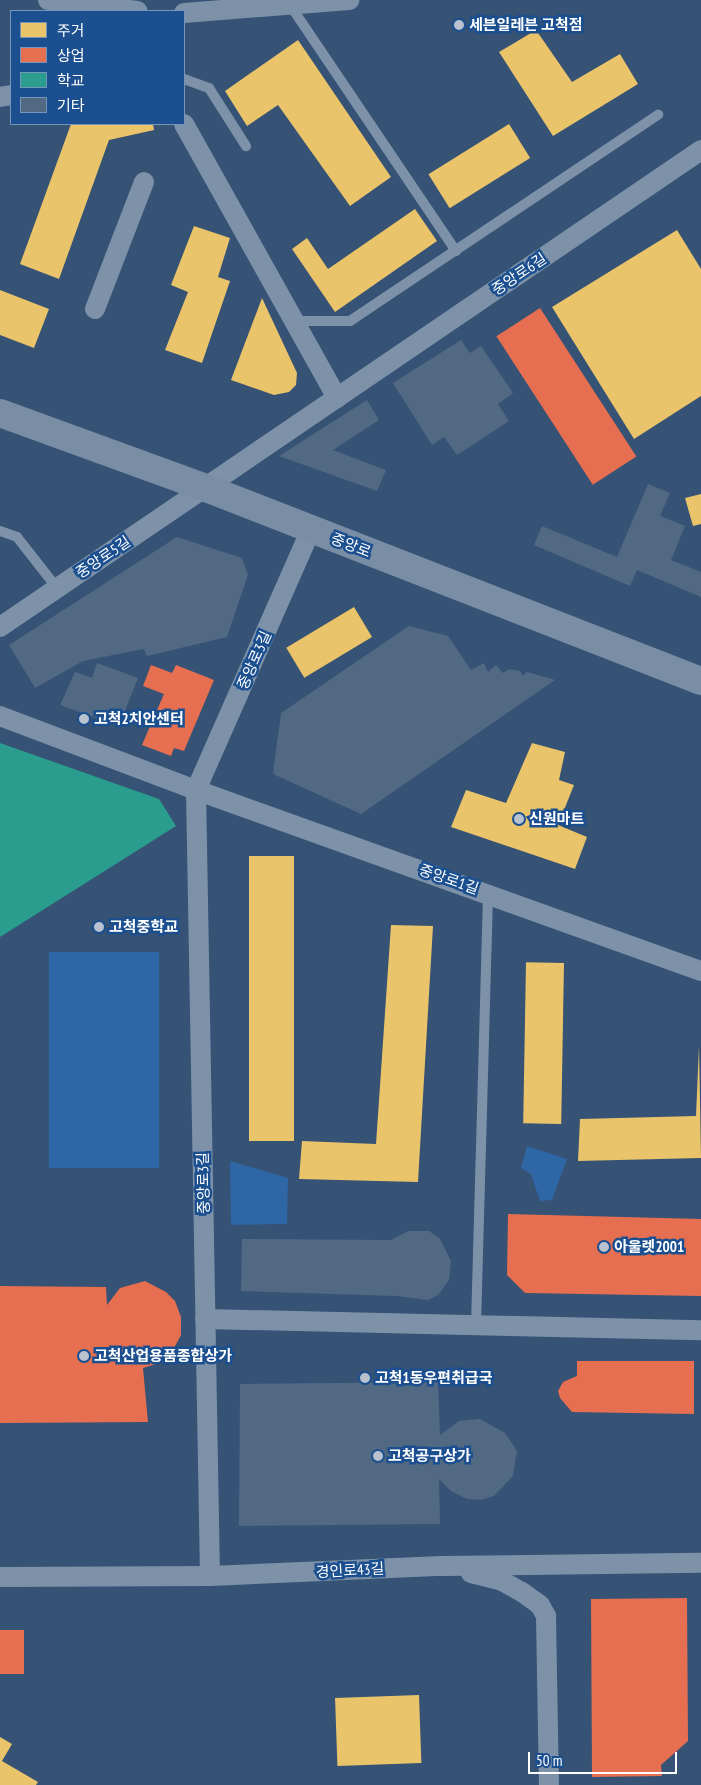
<!DOCTYPE html>
<html>
<head>
<meta charset="utf-8">
<style>
  body { margin:0 }
  #map { position:relative; width:701px; height:1785px; overflow:hidden; background:#365274; font-family:"PT Sans Narrow","Noto Sans KR",sans-serif }
  div>[style] { position:absolute }
  .green>* { inset:0; background:#2f66a5; transform-origin:0 0 }
  .homes>* { inset:0; background:#e9c46a; transform-origin:0 0 }
  .shops>* { inset:0; background:#e76f51; transform-origin:0 0 }
  .schools>* { inset:0; background:#2a9d8f }
  .building>* { inset:0; background:#526984 }
  .lane>* { height:10px; margin:-5px; padding:0 5px; transform-origin:5px; border-radius:5px; background:#7d92a8 }
  .street>* { height:20px; margin:-10px; padding:0 10px; transform-origin:10px; border-radius:10px; background:#7d92a8 }
  .secondary>* { height:28px; margin:-14px; padding:0 14px; transform-origin:14px; border-radius:14px; background:#798da4 }
  .dots>* { width:14px; height:14px; translate:-50% -50%; box-sizing:border-box; border:2px solid #1b4f8f; border-radius:50% }
  span { translate:-50% -50%; white-space:nowrap; text-align:center; line-height:1.15; -webkit-text-stroke:5px #1b4f8f; paint-order:stroke }
  .poi-label { font-size:15px; color:#fff; font-weight:700 }
  .left { translate:0 -50%; text-align:left }
  .street-label { font-size:15px; color:#fff }
  .legend { position:absolute; left:10px; top:10px; width:175px; height:115px; box-sizing:border-box; background:#1b4f8f; border:1px solid #7695bc; margin:0; padding:6px 9px; list-style:none; font-size:15px; color:#fff }
  .legend li { display:flex; align-items:center; gap:10px; height:25px }
  .legend b { width:25px; border:1px solid #7695bc }
  .scale { position:absolute; left:528px; top:1752px; width:149px; height:22px; box-sizing:border-box; border:2px solid #fff; border-top:0; padding-left:6px; font-size:15px; line-height:18px; white-space:nowrap; color:#fff; -webkit-text-stroke:4px #1b4f8f; paint-order:stroke }
</style>
</head>
<body>
<div id="map">
  <div class="green">
    <div style="left:159px;top:952px;width:216px;height:110px;rotate:90deg"></div>
    <div style="clip-path:polygon(527px 1146px,567px 1159px,552px 1200px,540px 1201px,531px 1174px,521px 1168px)"></div>
    <div style="clip-path:polygon(230px 1161px,288px 1178px,287px 1224px,231px 1225px)"></div>
  </div>
  <div class="homes">
    <div style="clip-path:polygon(536px 30px,572px 82px,620px 54px,638px 84px,553px 136px,499px 52px)"></div>
    <div style="clip-path:polygon(298px 40px,391px 177px,350px 206px,278px 105px,247px 126px,225px 91px)"></div>
    <div style="clip-path:polygon(71px 124px,153px 124px,154px 130px,109px 140px,59px 279px,20px 264px)"></div>
    <div style="left:509px;top:124px;width:40px;height:95px;rotate:58deg"></div>
    <div style="clip-path:polygon(415px 209px,437px 241px,335px 312px,292px 249px,307px 238px,328px 269px)"></div>
    <div style="clip-path:polygon(194px 226px,230px 238px,218px 277px,230px 281px,202px 363px,165px 350px,188px 292px,171px 285px)"></div>
    <div style="clip-path:polygon(677px 230px,701px 269px,701px 396px,634px 439px,552px 307px)"></div>
    <div style="clip-path:polygon(0 290px,49px 309px,34px 348px,0 335px)"></div>
    <div style="clip-path:polygon(262px 298px,297px 373px,296px 385px,289px 392px,274px 395px,231px 380px)"></div>
    <div style="clip-path:polygon(701px 494px,701px 524px,693px 526px,685px 498px)"></div>
    <div style="left:354px;top:607px;width:35px;height:79px;rotate:59deg"></div>
    <div style="clip-path:polygon(532px 743px,565px 752px,559px 780px,574px 785px,558px 825px,587px 837px,575px 869px,451px 827px,466px 790px,506px 803px)"></div>
    <div style="left:249px;top:856px;width:45px;height:285px"></div>
    <div style="clip-path:polygon(391px 925px,433px 926px,418px 1182px,299px 1179px,302px 1141px,376px 1144px)"></div>
    <div style="left:564px;top:963px;width:161px;height:38px;rotate:91deg"></div>
    <div style="clip-path:polygon(699px 1046px,701px 1158px,578px 1161px,580px 1119px,696px 1116px)"></div>
    <div style="left:419px;top:1695px;width:68px;height:84px;rotate:88deg"></div>
    <div style="clip-path:polygon(0 1737px,12px 1744px,2px 1761px,38px 1782px,36px 1785px,0 1785px)"></div>
  </div>
  <div class="shops">
    <div style="left:540px;top:308px;width:177px;height:52px;rotate:57deg"></div>
    <div style="clip-path:polygon(151px 665px,172px 673px,176px 665px,214px 680px,184px 751px,174px 748px,171px 756px,142px 745px,164px 694px,143px 686px)"></div>
    <div style="clip-path:polygon(508px 1214px,701px 1219px,701px 1296px,525px 1293px,507px 1275px)"></div>
    <div style="clip-path:polygon(145px 1281px,166px 1292px,175px 1301px,181px 1317px,181px 1335px,173px 1350px,163px 1362px,143px 1368px,148px 1422px,0 1423px,0 1286px,106px 1287px,107px 1305px,120px 1288px)"></div>
    <div style="clip-path:polygon(577px 1361px,694px 1361px,694px 1414px,572px 1412px,560px 1398px,558px 1391px,563px 1382px,577px 1376px)"></div>
    <div style="clip-path:polygon(687px 1598px,688px 1741px,661px 1765px,662px 1776px,592px 1777px,591px 1599px)"></div>
    <div style="left:0;top:1630px;width:24px;height:44px"></div>
  </div>
  <div class="schools">
    <div style="clip-path:polygon(0 743px,159px 799px,176px 826px,0 937px)"></div>
  </div>
  <div class="building">
    <div style="clip-path:polygon(461px 340px,470px 353px,481px 346px,513px 393px,498px 404px,509px 421px,457px 455px,444px 437px,432px 445px,393px 383px)"></div>
    <div style="clip-path:polygon(367px 400px,379px 420px,333px 450px,386px 470px,377px 491px,279px 456px)"></div>
    <div style="clip-path:polygon(648px 484px,670px 493px,660px 516px,685px 526px,671px 560px,701px 572px,701px 597px,637px 570px,630px 586px,534px 545px,542px 526px,617px 557px)"></div>
    <div style="clip-path:polygon(177px 537px,242px 558px,248px 575px,227px 637px,147px 656px,144px 649px,83px 661px,35px 688px,9px 645px)"></div>
    <div style="clip-path:polygon(409px 626px,448px 636px,471px 670px,484px 663px,488px 672px,496px 665px,503px 673px,509px 669px,520px 671px,523px 676px,527px 672px,555px 680px,361px 814px,273px 774px,281px 713px)"></div>
    <div style="clip-path:polygon(97px 663px,138px 678px,119px 726px,60px 705px,75px 672px,92px 678px)"></div>
    <div style="clip-path:polygon(408px 1231px,429px 1231px,440px 1239px,451px 1261px,449px 1280px,438px 1295px,428px 1300px,397px 1296px,241px 1291px,242px 1239px,391px 1240px)"></div>
    <div style="clip-path:polygon(438px 1382px,440px 1435px,459px 1421px,480px 1419px,505px 1433px,517px 1451px,513px 1476px,494px 1496px,481px 1500px,467px 1499px,451px 1491px,439px 1479px,440px 1524px,239px 1526px,240px 1384px)"></div>
  </div>
  <div class="lane">
    <div style="left:290px;top:5px;width:297px;rotate:56deg"></div>
    <div style="left:184px;top:79px;width:27px;rotate:20deg"></div>
    <div style="left:209px;top:88px;width:69px;rotate:57.5deg"></div>
    <div style="left:294px;top:321px;width:56px"></div>
    <div style="left:350px;top:321px;width:371px;rotate:-33.8deg"></div>
    <div style="left:0;top:531px;width:18px;rotate:19deg"></div>
    <div style="left:17px;top:537px;width:65px;rotate:51.9deg"></div>
    <div style="left:476px;top:1325px;width:433px;rotate:-88.4deg"></div>
  </div>
  <div class="street">
    <div style="left:48px;top:0;width:90px;rotate:7deg"></div>
    <div style="left:184px;top:13px;width:166px;rotate:-4.5deg"></div>
    <div style="left:0;top:97px;width:11px;rotate:-10deg"></div>
    <div style="left:184px;top:124px;width:314px;rotate:60.8deg"></div>
    <div style="left:95px;top:309px;width:136px;rotate:-68.9deg"></div>
    <div style="left:0;top:627px;width:848px;rotate:-34.23deg"></div>
    <div style="left:0;top:716px;width:210px;rotate:20.7deg"></div>
    <div style="left:196px;top:790px;width:536px;rotate:19.72deg"></div>
    <div style="left:205px;top:1319px;width:496px;rotate:1.3deg"></div>
    <div style="left:471px;top:1573px;width:32px;rotate:14deg"></div>
    <div style="left:502px;top:1581px;width:23px;rotate:29deg"></div>
    <div style="left:522px;top:1592px;width:22px;rotate:36deg"></div>
    <div style="left:540px;top:1605px;width:13px;rotate:61deg"></div>
    <div style="left:546px;top:1616px;width:169px;rotate:89deg"></div>
    <div style="left:210px;top:1576px;width:786px;rotate:-91.02deg"></div>
    <div style="left:196px;top:790px;width:285px;rotate:-66.2deg"></div>
    <div style="left:0;top:1577px;width:210px;rotate:-0.3deg"></div>
    <div style="left:210px;top:1576px;width:232px;rotate:-2.5deg"></div>
    <div style="left:442px;top:1566px;width:259px;rotate:-0.7deg"></div>
  </div>
  <div class="secondary">
    <div style="left:0;top:413px;width:219px;rotate:20deg"></div>
    <div style="left:206px;top:488px;width:531px;rotate:21.3deg"></div>
  </div>
  <div class="dots">
    <div style="left:459px;top:25px;background:#b9c2ce"></div>
    <div style="left:84px;top:719px;background:#b9c2ce"></div>
    <div style="left:519px;top:819px;background:#b9c2ce"></div>
    <div style="left:99px;top:927px;background:#b9c2ce"></div>
    <div style="left:604px;top:1247px;background:#b9c2ce"></div>
    <div style="left:84px;top:1356px;background:#b9c2ce"></div>
    <div style="left:365px;top:1378px;background:#b9c2ce"></div>
    <div style="left:378px;top:1456px;background:#b9c2ce"></div>
  </div>
  <div class="poi-label">
    <span class="left" style="left:469px;top:25px">세븐일레븐 고척점</span>
    <span class="left" style="left:94px;top:719px">고척2치안센터</span>
    <span class="left" style="left:529px;top:819px">신원마트</span>
    <span class="left" style="left:109px;top:927px">고척중학교</span>
    <span class="left" style="left:614px;top:1247px">아울렛2001</span>
    <span class="left" style="left:94px;top:1356px">고척산업용품종합상가</span>
    <span class="left" style="left:375px;top:1378px">고척1동우편취급국</span>
    <span class="left" style="left:388px;top:1456px">고척공구상가</span>
  </div>
  <div class="street-label">
    <span style="left:519px;top:274px;rotate:-34deg">중앙로6길</span>
    <span style="left:351px;top:545px;rotate:21deg">중앙로</span>
    <span style="left:103px;top:557px;rotate:-34deg">중앙로5길</span>
    <span style="left:254px;top:660px;rotate:-66deg">중앙로3길</span>
    <span style="left:449px;top:879px;rotate:19deg">중앙로1길</span>
    <span style="left:203px;top:1183px;rotate:-91deg">중앙로3길</span>
    <span style="left:350px;top:1570px;rotate:-3deg">경인로43길</span>
  </div>
  <ul class="legend">
  <li><b style="height:14px;background:#e9c46a"></b>주거</li>
  <li><b style="height:14px;background:#e76f51"></b>상업</li>
  <li><b style="height:14px;background:#2a9d8f"></b>학교</li>
  <li><b style="height:14px;background:#526984"></b>기타</li>
  </ul>
  <div class="scale">50 m</div>
</div>
</body>
</html>
